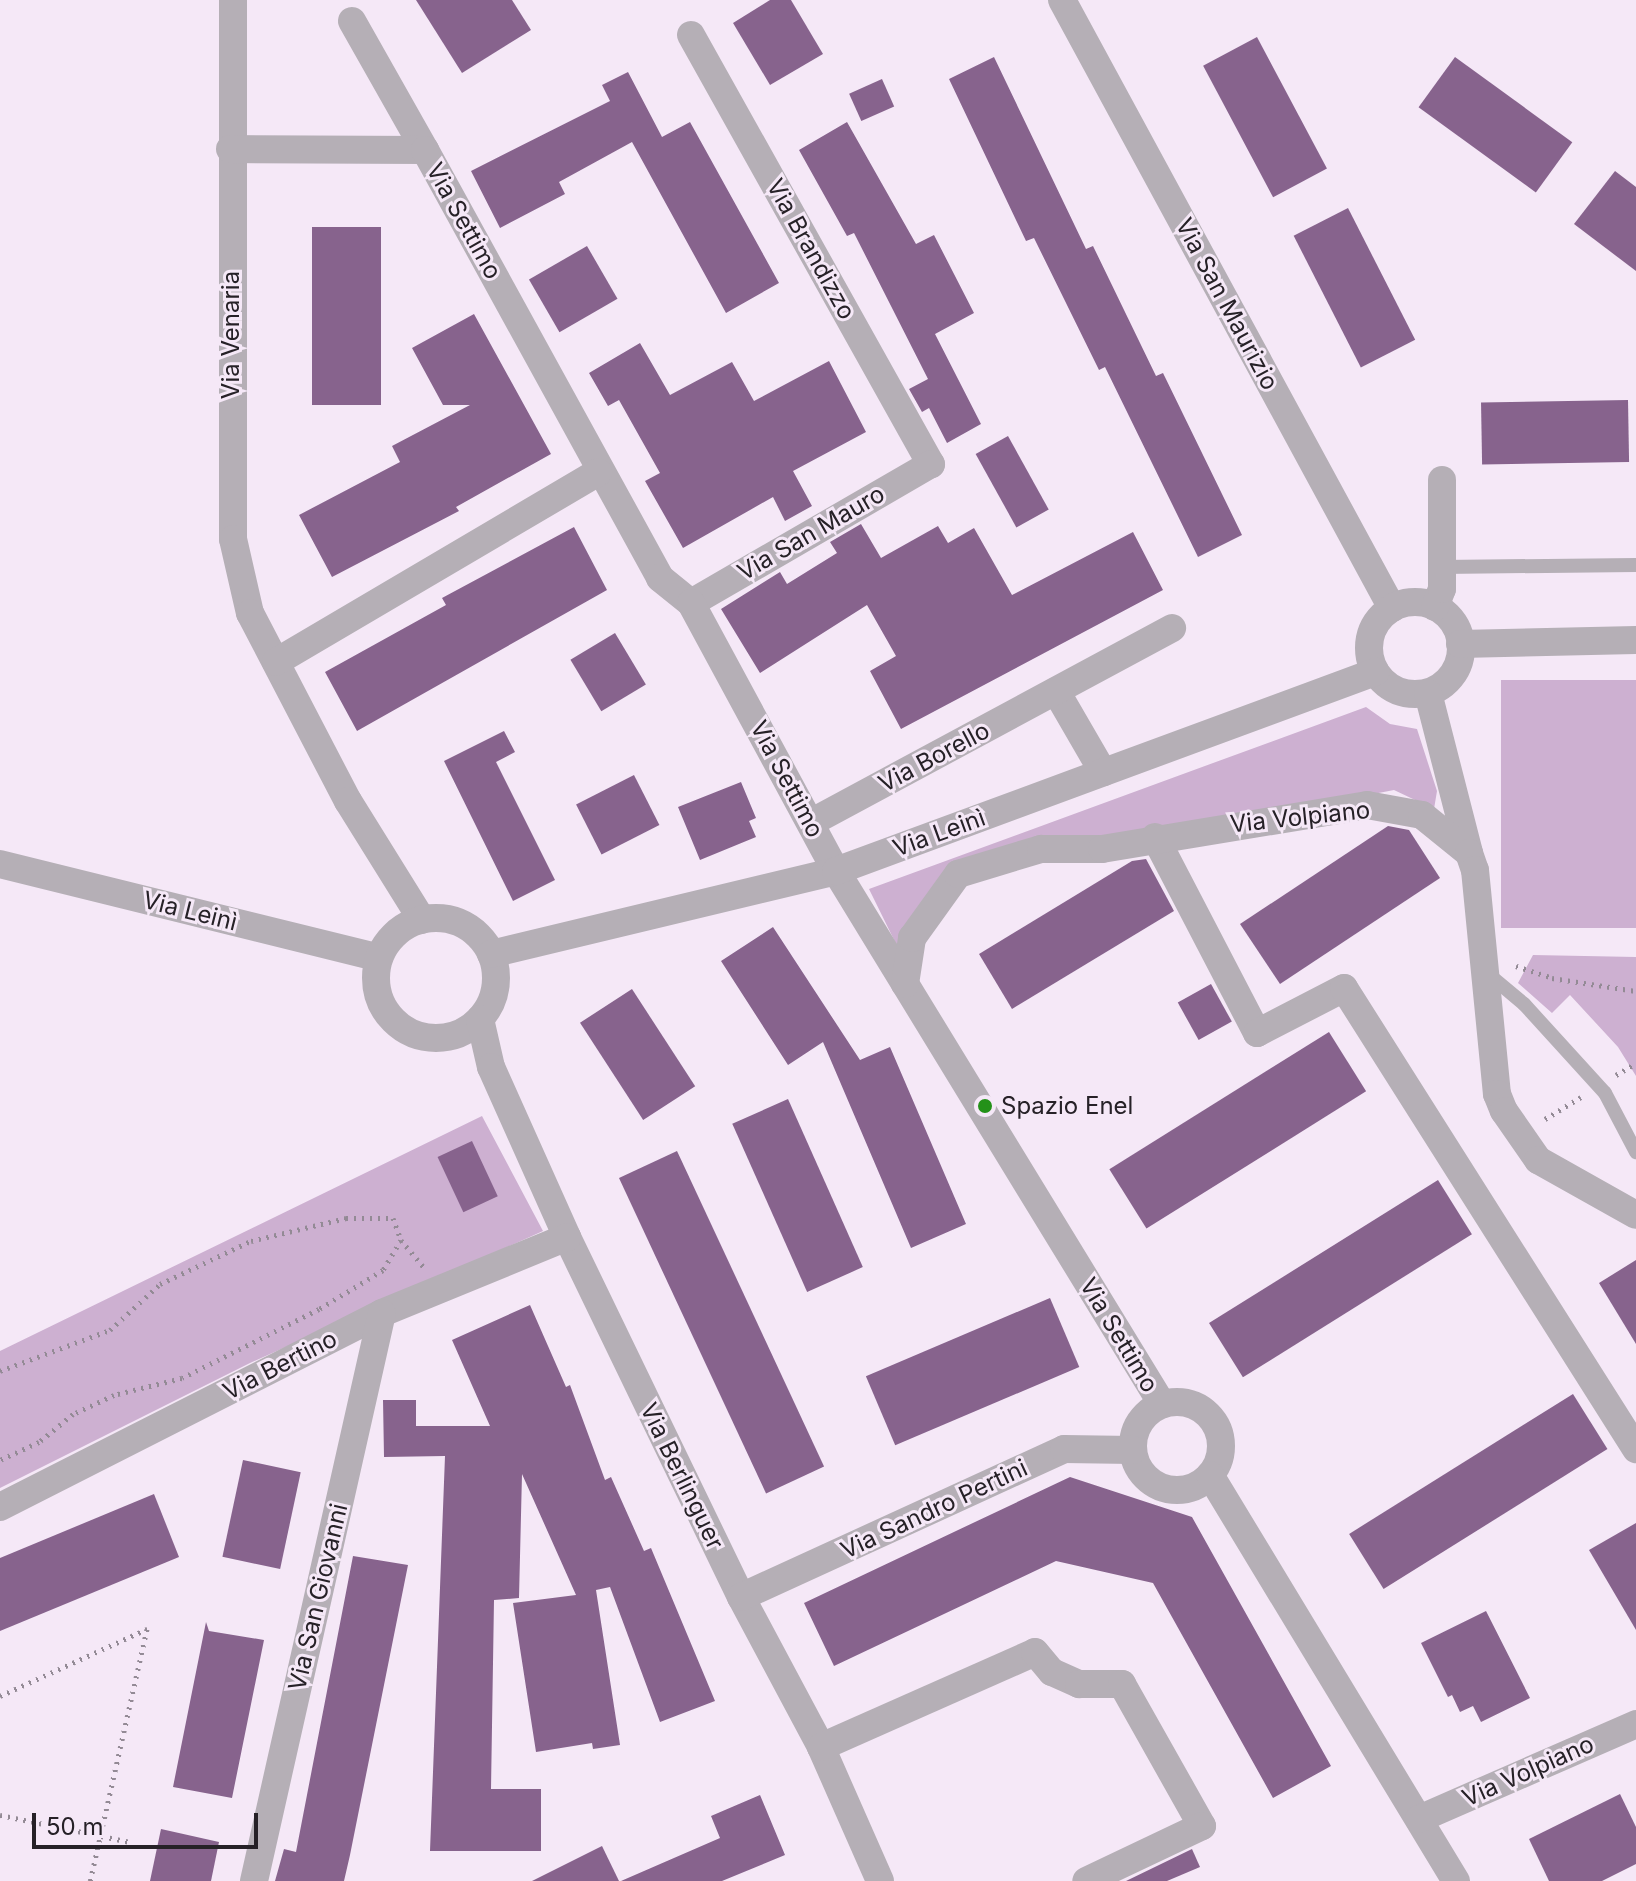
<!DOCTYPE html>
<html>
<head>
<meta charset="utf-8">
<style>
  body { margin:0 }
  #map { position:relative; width:1636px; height:1881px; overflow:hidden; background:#f5e8f7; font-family:Inter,sans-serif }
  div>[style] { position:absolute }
  .green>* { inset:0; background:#cdb0d1; transform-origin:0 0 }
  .building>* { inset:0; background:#87638d; transform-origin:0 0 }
  .path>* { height:5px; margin-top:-2.5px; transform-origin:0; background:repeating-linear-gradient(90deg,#938a95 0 2px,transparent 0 8px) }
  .service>* { height:14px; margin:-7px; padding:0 7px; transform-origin:7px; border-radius:7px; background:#b5afb6 }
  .minor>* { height:28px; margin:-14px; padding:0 14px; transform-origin:14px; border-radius:14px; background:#b5afb6 }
  .minor>.ring { margin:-14px; padding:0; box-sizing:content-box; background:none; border:28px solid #b5afb6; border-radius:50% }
  .dots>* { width:22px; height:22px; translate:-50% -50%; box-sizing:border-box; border:4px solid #f5e8f7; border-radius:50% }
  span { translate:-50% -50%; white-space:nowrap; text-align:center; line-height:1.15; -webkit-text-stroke:6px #f5e8f7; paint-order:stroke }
  .street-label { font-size:24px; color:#262127 }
  .poi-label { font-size:24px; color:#262127 }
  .left { translate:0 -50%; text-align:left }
  .scale { position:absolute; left:32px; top:1813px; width:226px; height:36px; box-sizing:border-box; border:4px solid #262127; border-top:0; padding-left:10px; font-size:24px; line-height:28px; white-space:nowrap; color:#262127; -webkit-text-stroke:6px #f5e8f7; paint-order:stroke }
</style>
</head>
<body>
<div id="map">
  <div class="green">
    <div style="left:1636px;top:680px;width:248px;height:135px;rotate:90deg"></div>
    <div style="clip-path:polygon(1366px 707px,1390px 724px,1417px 729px,1437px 791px,1434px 809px,1394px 790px,958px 874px,899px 950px,869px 889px)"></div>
    <div style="clip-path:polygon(1533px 955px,1636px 957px,1636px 1076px,1618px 1047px,1570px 995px,1552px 1013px,1518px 983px)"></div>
    <div style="clip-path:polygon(482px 1116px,543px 1231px,250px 1363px,0 1488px,0 1351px)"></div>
  </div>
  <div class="building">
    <div style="clip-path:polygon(416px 0,512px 0,531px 30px,462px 73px)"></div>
    <div style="clip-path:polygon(770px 0,791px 0,823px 54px,770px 85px,733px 23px)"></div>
    <div style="left:1257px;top:37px;width:149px;height:61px;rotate:62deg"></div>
    <div style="clip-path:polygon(994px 57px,1086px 249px,1093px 246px,1156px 376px,1163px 373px,1242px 535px,1198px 557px,1105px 367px,1099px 370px,1034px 238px,1026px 241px,949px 79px)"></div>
    <div style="left:1455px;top:57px;width:145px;height:62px;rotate:36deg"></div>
    <div style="clip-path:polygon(628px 72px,662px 137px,690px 122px,779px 283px,726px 313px,632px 142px,559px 182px,565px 194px,500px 228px,471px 171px,610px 101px,602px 85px)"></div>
    <div style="left:882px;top:79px;width:30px;height:36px;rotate:66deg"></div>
    <div style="clip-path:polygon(847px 122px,916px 244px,934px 235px,974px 313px,935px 334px,981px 424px,947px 443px,929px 408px,922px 412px,909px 389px,928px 379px,854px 233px,847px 236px,799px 150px)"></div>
    <div style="clip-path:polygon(1615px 171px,1636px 187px,1636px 271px,1574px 224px)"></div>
    <div style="left:1348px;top:208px;width:148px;height:61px;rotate:63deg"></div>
    <div style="left:312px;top:227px;width:69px;height:178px"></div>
    <div style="left:587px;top:246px;width:61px;height:67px;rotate:60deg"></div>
    <div style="clip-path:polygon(474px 314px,551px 454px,456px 507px,459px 511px,332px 577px,299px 515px,400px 462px,392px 446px,470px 405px,443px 405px,412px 348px)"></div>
    <div style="clip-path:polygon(640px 343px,670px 395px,732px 362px,754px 401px,829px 361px,866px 432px,793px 471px,812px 506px,785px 521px,773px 497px,683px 548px,645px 481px,660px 473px,619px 400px,608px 406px,589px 373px)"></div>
    <div style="left:1628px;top:400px;width:62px;height:147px;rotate:89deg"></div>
    <div style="left:1008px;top:436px;width:84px;height:37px;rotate:61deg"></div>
    <div style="clip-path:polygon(861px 524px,881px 558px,938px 526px,948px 543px,974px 528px,1012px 595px,1133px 532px,1163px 590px,901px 729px,870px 671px,896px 656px,867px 605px,760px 673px,721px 609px,780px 572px,787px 584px,837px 553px,830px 542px)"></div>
    <div style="clip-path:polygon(574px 527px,607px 590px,357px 731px,325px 672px,446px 605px,442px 598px)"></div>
    <div style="left:615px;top:633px;width:60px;height:52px;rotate:59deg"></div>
    <div style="clip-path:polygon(504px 731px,515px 752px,496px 762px,555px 880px,513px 901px,444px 761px)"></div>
    <div style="left:634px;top:775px;width:56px;height:65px;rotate:63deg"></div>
    <div style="clip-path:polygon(741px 782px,756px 818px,749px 821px,756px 837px,700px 860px,678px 807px)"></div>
    <div style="clip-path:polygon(1388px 826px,1409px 830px,1440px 878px,1280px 984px,1240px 924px)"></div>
    <div style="clip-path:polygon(1146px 859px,1174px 911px,1012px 1009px,979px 954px,1132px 861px)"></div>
    <div style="clip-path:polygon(773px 927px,860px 1060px,890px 1047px,966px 1224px,911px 1248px,823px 1042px,788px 1065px,721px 961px)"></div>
    <div style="left:1211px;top:984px;width:43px;height:38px;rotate:61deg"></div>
    <div style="left:632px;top:989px;width:116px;height:62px;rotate:57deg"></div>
    <div style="left:1329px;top:1032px;width:70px;height:259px;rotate:58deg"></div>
    <div style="left:788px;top:1099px;width:184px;height:61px;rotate:66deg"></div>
    <div style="left:472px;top:1141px;width:61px;height:38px;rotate:65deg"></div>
    <div style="left:677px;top:1151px;width:348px;height:64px;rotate:65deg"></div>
    <div style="left:1438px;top:1180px;width:64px;height:270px;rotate:58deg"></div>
    <div style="clip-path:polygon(1636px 1260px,1636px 1344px,1599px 1283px)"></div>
    <div style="left:1050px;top:1298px;width:75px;height:200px;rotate:67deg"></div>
    <div style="clip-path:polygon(530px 1305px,566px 1387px,570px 1385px,605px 1480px,611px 1477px,644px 1551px,651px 1548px,715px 1701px,660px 1722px,610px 1587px,596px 1590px,620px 1745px,593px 1749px,592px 1743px,536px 1752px,513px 1603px,576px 1595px,522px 1474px,519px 1598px,494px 1600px,491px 1789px,541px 1789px,541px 1851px,430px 1851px,445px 1456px,384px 1457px,383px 1400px,416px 1400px,416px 1426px,490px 1426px,452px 1340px)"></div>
    <div style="left:1573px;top:1394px;width:65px;height:264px;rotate:58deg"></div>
    <div style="left:243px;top:1460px;width:59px;height:99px;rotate:12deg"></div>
    <div style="clip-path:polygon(1070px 1477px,1192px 1517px,1331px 1766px,1273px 1798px,1153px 1583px,1056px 1561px,834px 1666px,804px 1603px)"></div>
    <div style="clip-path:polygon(154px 1494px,179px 1557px,0 1631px,0 1558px)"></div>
    <div style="clip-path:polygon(1636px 1523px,1636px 1630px,1589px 1550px)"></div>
    <div style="clip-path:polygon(353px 1556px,408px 1565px,350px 1855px,344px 1881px,275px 1881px,284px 1849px,296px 1852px)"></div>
    <div style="clip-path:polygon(1486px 1611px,1530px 1698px,1481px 1722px,1473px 1706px,1460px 1712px,1452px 1695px,1448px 1697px,1421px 1643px)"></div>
    <div style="clip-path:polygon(206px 1622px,209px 1631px,264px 1640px,232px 1798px,173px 1787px)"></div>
    <div style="clip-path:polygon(1620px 1794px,1636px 1827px,1636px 1864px,1602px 1881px,1549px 1881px,1529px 1839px)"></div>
    <div style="clip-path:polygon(760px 1795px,785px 1855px,722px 1881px,621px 1881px,720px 1838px,711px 1816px)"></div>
    <div style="clip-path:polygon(161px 1829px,219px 1842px,211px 1881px,150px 1881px)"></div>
    <div style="clip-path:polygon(602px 1846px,619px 1881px,532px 1881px)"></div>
    <div style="clip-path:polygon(1192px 1849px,1200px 1867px,1167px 1881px,1126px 1881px)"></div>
  </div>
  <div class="path">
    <div style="left:1516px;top:966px;width:38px;rotate:18deg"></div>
    <div style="left:1552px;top:978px;width:85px;rotate:8.8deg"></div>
    <div style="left:1616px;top:1075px;width:23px;rotate:-31deg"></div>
    <div style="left:1545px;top:1119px;width:42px;rotate:-31.4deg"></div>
    <div style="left:401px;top:1240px;width:35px;rotate:50deg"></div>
    <div style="left:0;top:1371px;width:117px;rotate:-20.4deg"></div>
    <div style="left:110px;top:1330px;width:68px;rotate:-42.6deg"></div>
    <div style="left:160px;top:1284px;width:101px;rotate:-25.3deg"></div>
    <div style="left:251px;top:1241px;width:98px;rotate:-13.6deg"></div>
    <div style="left:346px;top:1218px;width:47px"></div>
    <div style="left:393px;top:1218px;width:23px;rotate:70deg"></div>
    <div style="left:401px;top:1240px;width:35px;rotate:121deg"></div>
    <div style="left:383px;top:1270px;width:75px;rotate:148.6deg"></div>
    <div style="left:319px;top:1309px;width:153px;rotate:153.3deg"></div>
    <div style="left:182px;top:1378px;width:70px;rotate:166deg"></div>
    <div style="left:114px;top:1395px;width:45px;rotate:155.1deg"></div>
    <div style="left:73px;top:1414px;width:44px;rotate:140.5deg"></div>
    <div style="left:39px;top:1442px;width:43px;rotate:155.2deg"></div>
    <div style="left:0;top:1696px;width:162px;rotate:-24.5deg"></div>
    <div style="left:147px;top:1629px;width:258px;rotate:102.7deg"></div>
    <div style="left:0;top:1815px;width:133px;rotate:11.7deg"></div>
  </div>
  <div class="service">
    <div style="left:1442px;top:567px;width:194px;rotate:-0.6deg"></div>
    <div style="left:1487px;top:973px;width:48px;rotate:40deg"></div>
    <div style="left:1524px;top:1004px;width:120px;rotate:47.7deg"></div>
    <div style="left:1605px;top:1093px;width:67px;rotate:62.3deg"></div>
  </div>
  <div class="minor">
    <div style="left:233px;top:0;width:539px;rotate:90deg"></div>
    <div style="left:233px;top:539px;width:76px;rotate:77.1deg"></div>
    <div style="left:250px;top:613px;width:212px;rotate:62.5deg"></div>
    <div style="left:348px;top:801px;width:140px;rotate:58.1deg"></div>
    <div style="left:1062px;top:0;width:692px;rotate:61.51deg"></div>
    <div style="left:352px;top:21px;width:148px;rotate:60.5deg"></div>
    <div style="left:691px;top:35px;width:492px;rotate:60.8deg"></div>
    <div style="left:931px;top:464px;width:277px;rotate:149.9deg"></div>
    <div style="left:230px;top:149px;width:195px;rotate:0.3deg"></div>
    <div style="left:425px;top:150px;width:488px;rotate:61.2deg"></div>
    <div style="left:660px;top:578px;width:40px;rotate:39deg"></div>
    <div style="left:691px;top:603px;width:305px;rotate:61.6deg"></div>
    <div style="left:836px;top:871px;width:625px;rotate:58.55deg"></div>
    <div class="ring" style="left:1369px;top:602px;width:64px;height:64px"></div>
    <div style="left:1435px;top:607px;width:19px;rotate:-69deg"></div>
    <div style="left:1442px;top:589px;width:109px;rotate:-90deg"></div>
    <div style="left:1460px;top:644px;width:176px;rotate:-1.3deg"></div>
    <div style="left:276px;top:662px;width:374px;rotate:-30.5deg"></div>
    <div style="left:1056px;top:691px;width:94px;rotate:59.9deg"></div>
    <div style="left:1428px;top:693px;width:165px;rotate:75.6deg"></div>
    <div style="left:812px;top:822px;width:409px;rotate:-28.3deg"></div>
    <div style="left:1155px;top:837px;width:221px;rotate:62.5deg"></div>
    <div style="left:1257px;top:1033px;width:98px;rotate:-27.3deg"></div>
    <div style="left:1344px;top:988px;width:546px;rotate:57.65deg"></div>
    <div style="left:0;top:864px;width:390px;rotate:13.9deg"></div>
    <div class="ring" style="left:376px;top:918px;width:92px;height:92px"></div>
    <div style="left:491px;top:954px;width:355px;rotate:-13.5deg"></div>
    <div style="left:836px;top:871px;width:575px;rotate:-20.26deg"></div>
    <div style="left:905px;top:984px;width:47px;rotate:-81.3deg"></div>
    <div style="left:912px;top:938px;width:79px;rotate:-54.3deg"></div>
    <div style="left:958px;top:874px;width:87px;rotate:-16.8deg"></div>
    <div style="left:1041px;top:849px;width:61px"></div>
    <div style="left:1102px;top:849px;width:269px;rotate:-9.4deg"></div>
    <div style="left:1367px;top:805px;width:56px;rotate:10.3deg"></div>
    <div style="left:1422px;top:815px;width:60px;rotate:39deg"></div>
    <div style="left:1469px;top:853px;width:18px;rotate:71deg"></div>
    <div style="left:1475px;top:870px;width:225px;rotate:84.4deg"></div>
    <div style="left:1497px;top:1094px;width:18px;rotate:68deg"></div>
    <div style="left:1504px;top:1111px;width:60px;rotate:55.2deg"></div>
    <div style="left:1538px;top:1160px;width:112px;rotate:29.3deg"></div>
    <div style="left:480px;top:1019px;width:49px;rotate:77.1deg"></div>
    <div style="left:491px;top:1067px;width:186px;rotate:65.9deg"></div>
    <div style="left:567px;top:1237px;width:400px;rotate:64.2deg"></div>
    <div style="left:741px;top:1597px;width:170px;rotate:61.9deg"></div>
    <div style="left:821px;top:1747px;width:146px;rotate:66.2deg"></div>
    <div class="ring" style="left:1133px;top:1402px;width:60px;height:60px"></div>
    <div style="left:1210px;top:1475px;width:475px;rotate:58.8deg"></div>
    <div style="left:0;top:1507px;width:428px;rotate:-26.9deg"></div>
    <div style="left:382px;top:1313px;width:200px;rotate:-22.3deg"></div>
    <div style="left:741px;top:1597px;width:355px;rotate:-24.6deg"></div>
    <div style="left:1064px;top:1449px;width:69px;rotate:0.8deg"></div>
    <div style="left:821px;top:1747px;width:234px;rotate:-23.9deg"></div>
    <div style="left:1035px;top:1652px;width:26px;rotate:50deg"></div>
    <div style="left:1052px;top:1672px;width:30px;rotate:24deg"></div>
    <div style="left:1079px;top:1684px;width:43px"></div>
    <div style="left:1122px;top:1684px;width:163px;rotate:60.6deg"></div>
    <div style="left:1202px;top:1826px;width:128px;rotate:154.6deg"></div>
    <div style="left:1419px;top:1819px;width:237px;rotate:-23.6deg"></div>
    <div style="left:254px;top:1881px;width:582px;rotate:-77.3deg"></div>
  </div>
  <div class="dots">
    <div style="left:985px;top:1106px;background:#249119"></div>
  </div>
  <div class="street-label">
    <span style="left:464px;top:221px;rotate:61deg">Via Settimo</span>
    <span style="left:811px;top:249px;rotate:61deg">Via Brandizzo</span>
    <span style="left:1227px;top:304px;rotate:62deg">Via San Maurizio</span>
    <span style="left:231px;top:335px;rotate:-90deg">Via Venaria</span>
    <span style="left:811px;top:533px;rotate:-30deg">Via San Mauro</span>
    <span style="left:934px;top:757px;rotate:-28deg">Via Borello</span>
    <span style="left:787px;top:779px;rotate:62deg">Via Settimo</span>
    <span style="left:1300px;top:817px;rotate:-6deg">Via Volpiano</span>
    <span style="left:939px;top:833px;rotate:-20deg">Via Leinì</span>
    <span style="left:190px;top:911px;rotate:14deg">Via Leinì</span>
    <span style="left:1119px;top:1335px;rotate:59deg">Via Settimo</span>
    <span style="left:280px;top:1365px;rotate:-27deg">Via Bertino</span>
    <span style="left:682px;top:1476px;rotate:64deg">Via Berlinguer</span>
    <span style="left:934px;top:1509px;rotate:-25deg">Via Sandro Pertini</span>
    <span style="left:318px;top:1597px;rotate:-77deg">Via San Giovanni</span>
    <span style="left:1528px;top:1771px;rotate:-24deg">Via Volpiano</span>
  </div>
  <div class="poi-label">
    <span class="left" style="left:1001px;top:1106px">Spazio Enel</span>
  </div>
  <div class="scale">50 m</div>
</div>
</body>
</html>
